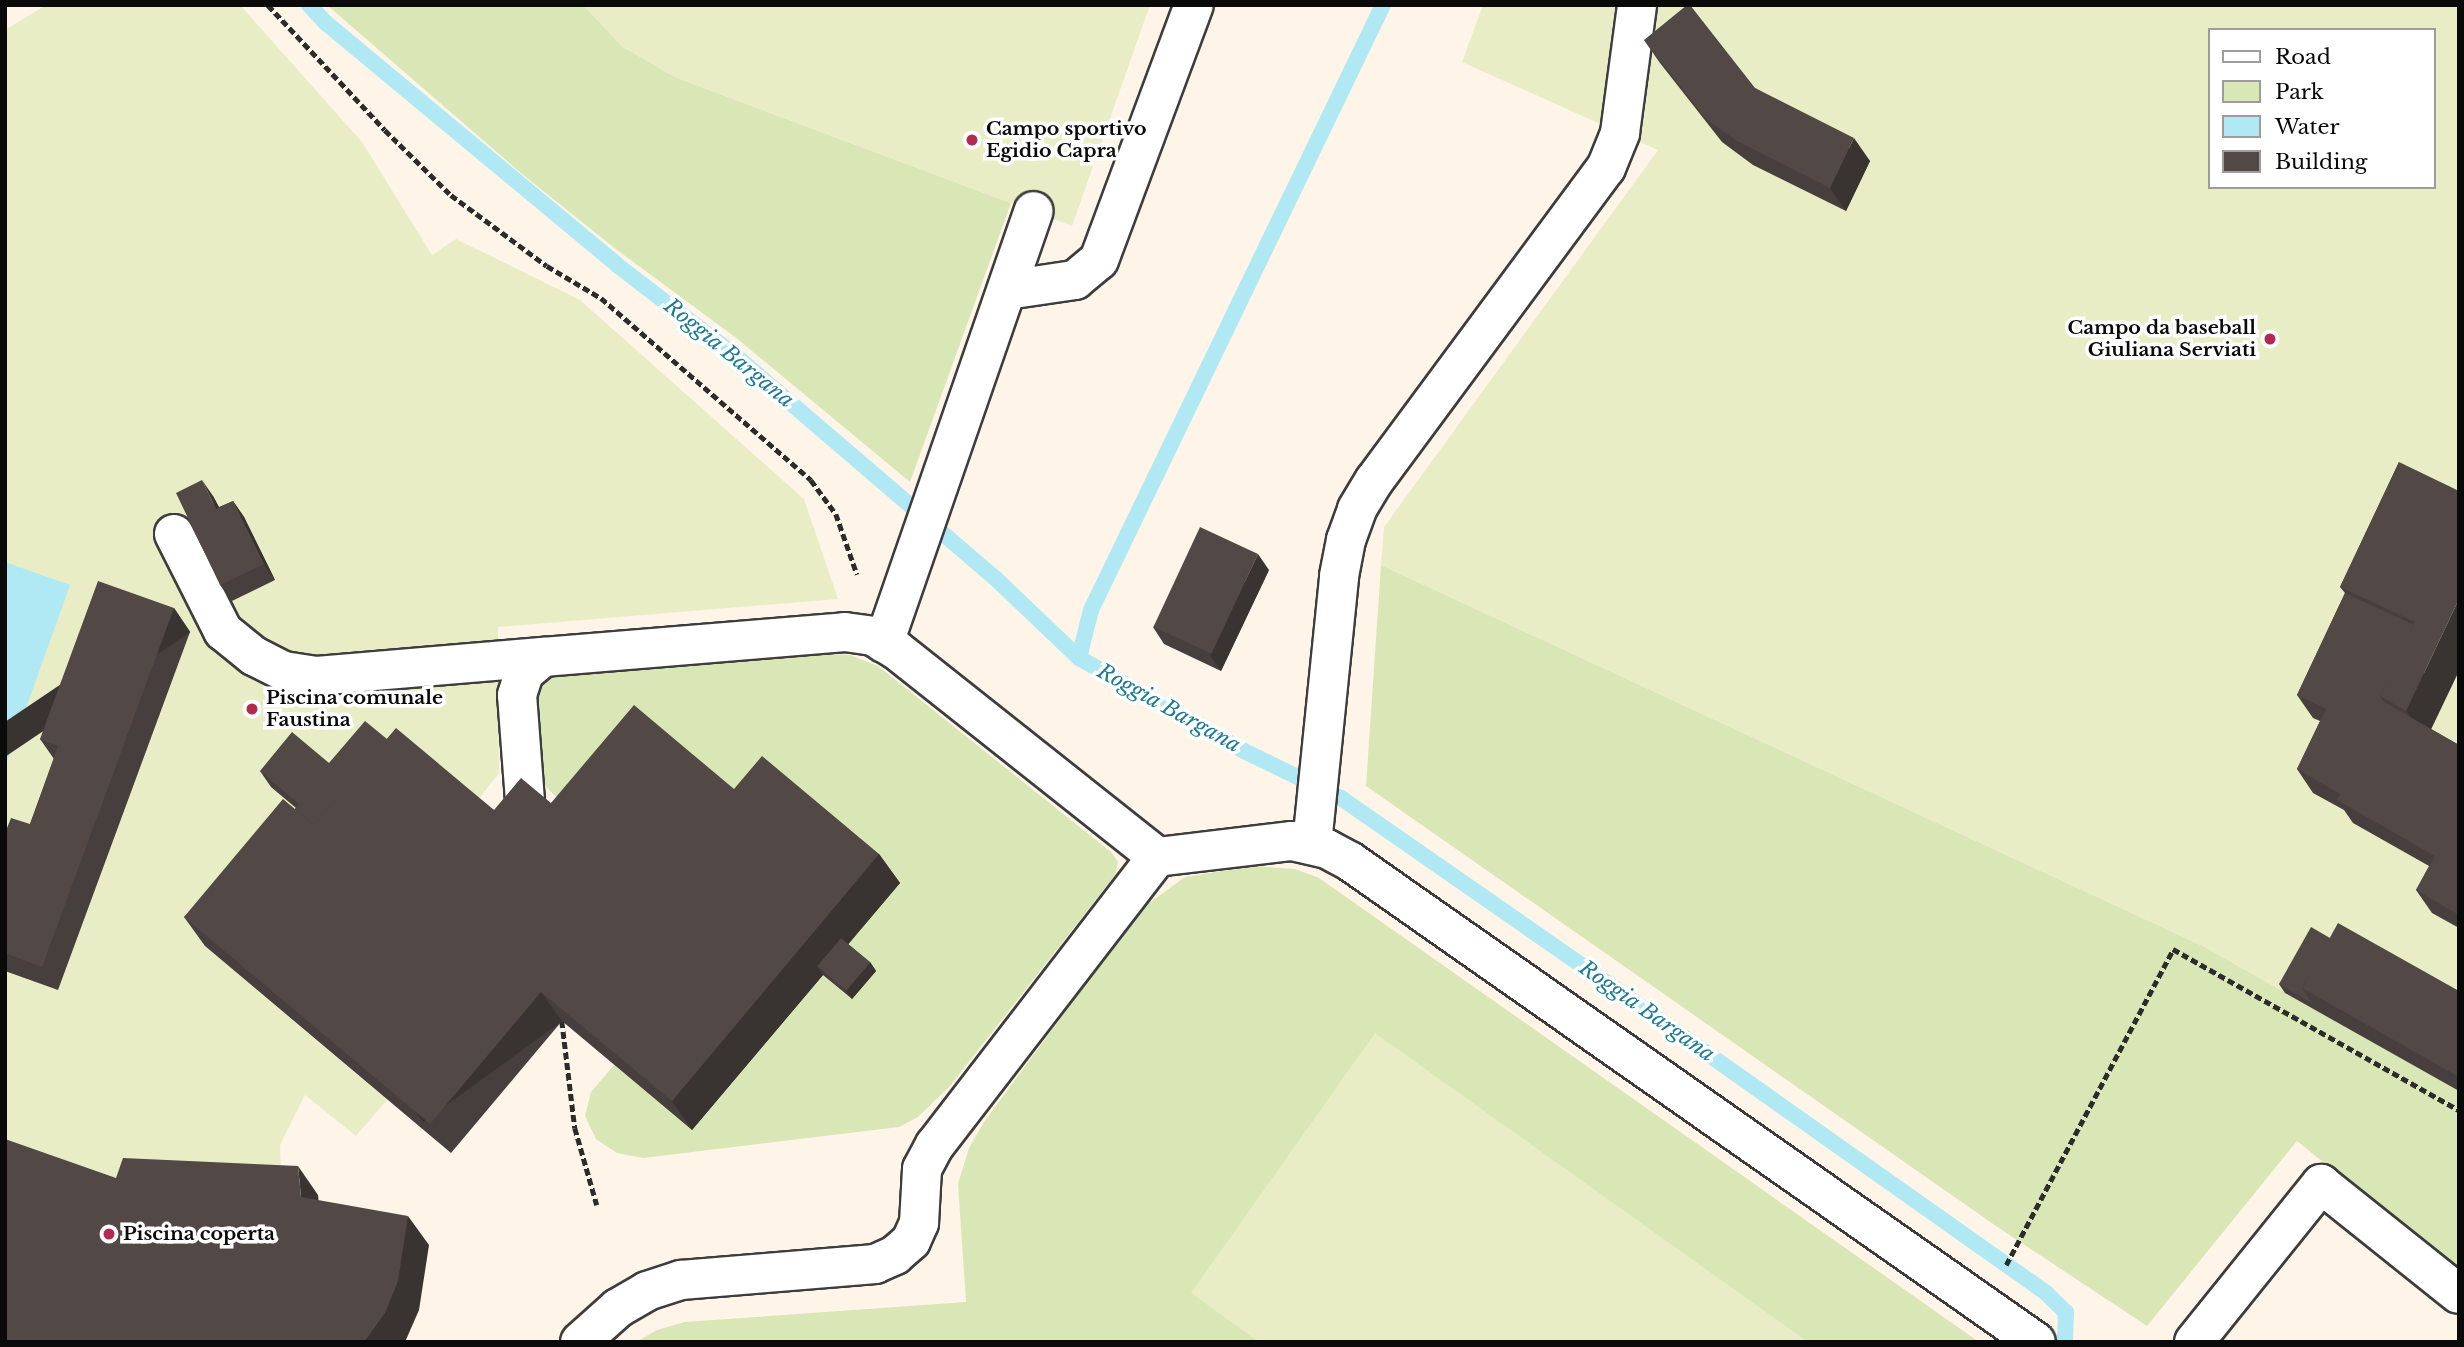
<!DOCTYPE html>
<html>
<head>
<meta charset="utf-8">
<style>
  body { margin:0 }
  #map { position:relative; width:2464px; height:1347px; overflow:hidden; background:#fef5e8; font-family:"Libre Baskerville",serif }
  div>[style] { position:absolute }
  .green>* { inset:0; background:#d9e6b5 }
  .pitch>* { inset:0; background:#e8edc6 }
  .water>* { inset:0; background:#b0e8f3 }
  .stream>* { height:16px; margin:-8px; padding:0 8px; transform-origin:8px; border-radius:8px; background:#b0e8f3 }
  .path>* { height:4.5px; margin-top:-2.25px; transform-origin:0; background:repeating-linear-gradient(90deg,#2c2c2c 0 7px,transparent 0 10.5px) }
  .roads { filter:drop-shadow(2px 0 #3d3d3d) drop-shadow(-2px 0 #3d3d3d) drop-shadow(0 2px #3d3d3d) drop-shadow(0 -2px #3d3d3d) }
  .minor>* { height:38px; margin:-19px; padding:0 19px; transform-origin:19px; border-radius:19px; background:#fff }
  .wall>* { inset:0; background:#473f3d }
  .shaded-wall>* { inset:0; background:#393332; transform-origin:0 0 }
  .building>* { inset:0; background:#524947; transform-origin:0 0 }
  .dots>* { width:19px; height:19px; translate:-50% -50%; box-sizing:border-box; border:4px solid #fff; border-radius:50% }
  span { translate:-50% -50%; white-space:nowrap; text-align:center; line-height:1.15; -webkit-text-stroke:7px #fff; paint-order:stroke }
  .poi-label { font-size:19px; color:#0a0a0a; font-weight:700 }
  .left { translate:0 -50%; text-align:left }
  .right { translate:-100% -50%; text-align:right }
  .water-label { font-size:21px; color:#1b7a94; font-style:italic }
  .frame { position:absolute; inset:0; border:7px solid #0a0a0a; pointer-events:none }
  .legend { position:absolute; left:2208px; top:28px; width:228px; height:161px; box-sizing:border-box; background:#fff; border:2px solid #9d9d9d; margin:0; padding:9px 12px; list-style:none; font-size:21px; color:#0a0a0a }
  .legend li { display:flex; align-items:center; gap:14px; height:35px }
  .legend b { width:35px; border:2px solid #9d9d9d }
</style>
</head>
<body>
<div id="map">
  <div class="green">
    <div style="clip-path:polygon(327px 5px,583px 5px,623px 47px,675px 77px,1011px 203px,910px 482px,735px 337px,617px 250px,522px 174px)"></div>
    <div style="clip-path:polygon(1381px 565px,2205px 947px,2459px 1091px,2459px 1272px,2297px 1141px,2147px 1326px,1996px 1226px,1366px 786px)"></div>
    <div style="clip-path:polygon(825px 654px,850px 655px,878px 666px,1111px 852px,1118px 862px,1115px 875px,950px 1086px,918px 1117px,899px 1127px,643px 1158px,617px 1153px,596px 1139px,585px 1116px,591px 1092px,614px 1065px,692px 1130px,823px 975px,851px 999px,875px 971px,583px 819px,552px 793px,542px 782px,536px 693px,554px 676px)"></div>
    <div style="clip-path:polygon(1253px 866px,1295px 869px,1319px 878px,1979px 1342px,636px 1342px,657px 1330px,685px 1322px,966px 1302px,958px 1184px,969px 1148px,984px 1122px,1141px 909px,1185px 877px)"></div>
  </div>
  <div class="pitch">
    <div style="clip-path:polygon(46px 5px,240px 5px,362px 142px,432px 255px,456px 239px,580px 300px,804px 499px,838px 599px,498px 627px,499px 773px,474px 805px,205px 946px,387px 1100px,356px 1136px,305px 1095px,280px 1145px,282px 1193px,318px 1195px,322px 1226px,429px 1245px,419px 1310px,405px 1342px,5px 1342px,5px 30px)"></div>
    <div style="clip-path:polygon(583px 5px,1150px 5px,1072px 226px,675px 77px,623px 47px)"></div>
    <div style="clip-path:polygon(evenodd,1483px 5px,2459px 5px,2459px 1091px,2205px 947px,1381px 565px,1384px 527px,1658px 150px,1462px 62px,1483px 5px,2210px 30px,2434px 30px,2434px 187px,2210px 187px,2210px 30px)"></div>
    <div style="clip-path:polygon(1375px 1033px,1808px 1342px,1259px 1342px,1191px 1293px)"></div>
  </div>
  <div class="water">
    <div style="clip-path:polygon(5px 562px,70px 585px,5px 767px)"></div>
  </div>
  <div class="stream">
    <div style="left:309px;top:5px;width:25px;rotate:47deg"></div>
    <div style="left:326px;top:23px;width:378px;rotate:39.7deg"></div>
    <div style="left:617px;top:265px;width:151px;rotate:37.5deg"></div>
    <div style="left:737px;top:357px;width:338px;rotate:40.6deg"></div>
    <div style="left:994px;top:577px;width:117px;rotate:43.6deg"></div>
    <div style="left:1079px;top:658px;width:189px;rotate:29.4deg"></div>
    <div style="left:1244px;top:751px;width:108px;rotate:25.9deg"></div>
    <div style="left:1341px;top:798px;width:343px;rotate:34.8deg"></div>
    <div style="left:1623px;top:994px;width:517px;rotate:35.23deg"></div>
    <div style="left:2045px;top:1292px;width:29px;rotate:44deg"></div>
    <div style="left:2066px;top:1312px;width:25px;rotate:92deg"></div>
    <div style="left:2065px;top:1337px;width:6px;rotate:121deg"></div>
    <div style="left:1079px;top:658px;width:49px;rotate:-76deg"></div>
    <div style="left:1091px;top:610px;width:672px;rotate:-64.24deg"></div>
  </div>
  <div class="path">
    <div style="left:268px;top:5px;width:171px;rotate:46.9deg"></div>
    <div style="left:385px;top:130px;width:93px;rotate:44.6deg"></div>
    <div style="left:451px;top:195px;width:119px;rotate:36.5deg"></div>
    <div style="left:547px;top:266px;width:63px;rotate:30.7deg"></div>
    <div style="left:601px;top:298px;width:278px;rotate:40.9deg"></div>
    <div style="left:811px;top:480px;width:42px;rotate:53.7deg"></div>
    <div style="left:836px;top:514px;width:64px;rotate:70.7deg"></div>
    <div style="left:562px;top:1021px;width:108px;rotate:83.1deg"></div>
    <div style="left:575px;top:1128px;width:80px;rotate:74.1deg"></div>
    <div style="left:2006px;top:1265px;width:357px;rotate:-62.1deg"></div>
    <div style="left:2173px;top:949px;width:328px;rotate:29.4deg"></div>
  </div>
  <div class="roads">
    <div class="minor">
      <div style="left:1007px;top:290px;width:69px;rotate:-8.4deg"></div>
      <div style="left:1075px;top:280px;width:31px;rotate:-40deg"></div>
      <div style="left:1099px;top:260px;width:272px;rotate:-69.6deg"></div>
      <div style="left:174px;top:534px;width:109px;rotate:63.2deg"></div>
      <div style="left:223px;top:631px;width:40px;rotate:39deg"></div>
      <div style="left:254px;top:656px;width:34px;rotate:27deg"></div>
      <div style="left:284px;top:671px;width:31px;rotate:9deg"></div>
      <div style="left:315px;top:676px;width:229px;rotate:-4.8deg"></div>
      <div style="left:884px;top:643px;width:457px;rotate:-70.9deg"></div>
      <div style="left:525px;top:801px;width:106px;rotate:-94.3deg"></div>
      <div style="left:517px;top:695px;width:23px;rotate:-72deg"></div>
      <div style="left:524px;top:673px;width:25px;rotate:-40deg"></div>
      <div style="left:543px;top:657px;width:303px;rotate:-4.7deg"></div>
      <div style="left:845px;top:632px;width:28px;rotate:8deg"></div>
      <div style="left:873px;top:636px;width:26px;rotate:31deg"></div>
      <div style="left:895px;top:649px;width:335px;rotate:38.4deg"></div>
      <div style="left:1312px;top:844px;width:269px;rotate:-84.2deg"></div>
      <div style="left:1339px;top:576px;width:37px;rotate:-79deg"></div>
      <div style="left:1346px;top:540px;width:33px;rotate:-70deg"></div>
      <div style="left:1357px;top:509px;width:33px;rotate:-59deg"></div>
      <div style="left:1374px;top:481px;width:390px;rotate:-53.5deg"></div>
      <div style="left:1606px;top:168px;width:38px;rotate:-68deg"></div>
      <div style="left:1620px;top:133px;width:129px;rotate:-82.4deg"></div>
      <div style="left:580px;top:1342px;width:51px;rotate:-41.8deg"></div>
      <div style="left:618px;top:1308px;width:34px;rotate:-30deg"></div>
      <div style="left:647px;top:1291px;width:36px;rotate:-18deg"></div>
      <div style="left:681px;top:1280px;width:195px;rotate:-4.7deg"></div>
      <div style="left:875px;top:1264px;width:22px;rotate:-24deg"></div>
      <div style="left:895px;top:1255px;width:21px;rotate:-41deg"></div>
      <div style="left:911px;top:1241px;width:20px;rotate:-66deg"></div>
      <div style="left:919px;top:1223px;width:54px;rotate:-86.8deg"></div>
      <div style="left:922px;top:1169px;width:27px;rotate:-62deg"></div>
      <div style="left:935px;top:1145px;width:364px;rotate:-52.4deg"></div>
      <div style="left:1157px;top:857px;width:136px;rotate:-6.8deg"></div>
      <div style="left:1292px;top:841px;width:36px;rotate:13deg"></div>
      <div style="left:1327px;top:849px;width:27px;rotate:28deg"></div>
      <div style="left:1351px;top:862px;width:836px;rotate:35.02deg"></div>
      <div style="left:2194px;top:1342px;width:203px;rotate:-51.2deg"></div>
      <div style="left:2321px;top:1184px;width:176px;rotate:38.6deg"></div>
    </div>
  </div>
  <div class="wall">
    <div style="clip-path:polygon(1644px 40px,1755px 88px,1870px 161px,1846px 211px,1753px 165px,1722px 142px,1660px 63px)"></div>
    <div style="clip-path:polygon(2399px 462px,2431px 729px,2459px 745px,2459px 928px,2432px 913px,2416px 890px,2429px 866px,2353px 823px,2344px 810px,2313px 793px,2297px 769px,2320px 721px,2313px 718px,2297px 695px,2345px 593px,2340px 587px)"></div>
    <div style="clip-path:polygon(213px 496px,219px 507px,233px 501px,244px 517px,275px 580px,232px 601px,220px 585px)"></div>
    <div style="clip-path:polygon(1269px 570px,1221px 671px,1164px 644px,1153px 627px)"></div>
    <div style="clip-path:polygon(174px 608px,190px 632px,58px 990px,5px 971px,5px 833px,30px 824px,54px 759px,40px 739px)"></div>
    <div style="clip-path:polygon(387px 739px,494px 810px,551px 803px,734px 789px,879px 854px,900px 883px,848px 944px,870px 962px,876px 971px,852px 999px,823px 975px,692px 1130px,562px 1021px,451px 1153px,205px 946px,184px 917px,296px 808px,271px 787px,260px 771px,329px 763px)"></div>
    <div style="clip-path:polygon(2330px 938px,2459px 991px,2459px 1091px,2285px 993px,2279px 984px)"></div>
  </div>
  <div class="shaded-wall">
    <div style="clip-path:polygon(1854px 138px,1870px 161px,1846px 211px,1830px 188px)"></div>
    <div style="clip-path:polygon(202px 480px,213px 496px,228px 525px,216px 509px)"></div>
    <div style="clip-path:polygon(233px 501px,244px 517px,275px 580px,264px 564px)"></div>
    <div style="clip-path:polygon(1258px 554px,1269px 570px,1221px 671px,1210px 655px)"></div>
    <div style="clip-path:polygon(2459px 599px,2459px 671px,2426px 740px,2406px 711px)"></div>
    <div style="left:174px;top:608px;width:29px;height:382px;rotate:56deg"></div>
    <div style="clip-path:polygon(879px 854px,900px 883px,824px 973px,817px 966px,823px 975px,692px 1130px,672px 1101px)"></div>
    <div style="clip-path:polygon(870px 962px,876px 971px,852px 999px,846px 991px)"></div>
    <div style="left:541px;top:992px;width:36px;height:172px;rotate:54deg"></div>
    <div style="clip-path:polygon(298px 1166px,318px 1195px,321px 1226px,301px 1197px)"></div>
    <div style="clip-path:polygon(408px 1216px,429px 1245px,419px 1310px,405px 1342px,364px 1342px)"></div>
  </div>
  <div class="building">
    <div style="clip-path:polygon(1687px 5px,1690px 5px,1755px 88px,1854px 138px,1830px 188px,1737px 141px,1706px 119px,1644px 40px)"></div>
    <div style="clip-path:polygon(2399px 462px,2459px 491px,2459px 599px,2406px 711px,2380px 696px,2415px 622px,2340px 587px)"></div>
    <div style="clip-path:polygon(202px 480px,216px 509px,233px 501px,264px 564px,220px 585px,176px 493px)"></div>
    <div style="left:1200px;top:527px;width:64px;height:110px;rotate:25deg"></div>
    <div style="clip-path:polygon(98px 581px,174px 608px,42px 967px,5px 953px,5px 833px,11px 818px,30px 824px,58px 746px,40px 739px)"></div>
    <div style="clip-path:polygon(2345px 593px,2414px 625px,2380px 696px,2384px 702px,2459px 745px,2459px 915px,2416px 890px,2435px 856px,2337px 800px,2340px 794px,2297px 769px,2326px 709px,2297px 695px)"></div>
    <div style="clip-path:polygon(634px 705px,734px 789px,762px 756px,879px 854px,672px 1101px,541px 992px,430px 1124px,184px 917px,283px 799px,314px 825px,396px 728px,494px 810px,521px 778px,551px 803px)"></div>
    <div style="clip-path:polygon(365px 721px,387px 739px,314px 825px,295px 809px,299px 804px,260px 771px,292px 732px,329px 763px)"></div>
    <div style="clip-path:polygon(2338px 923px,2459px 991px,2459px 1077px,2302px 988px)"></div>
    <div style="clip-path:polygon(2311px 927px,2330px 938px,2302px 988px,2312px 1003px,2279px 984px)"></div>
    <div style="left:841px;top:938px;width:38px;height:37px;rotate:40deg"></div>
    <div style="clip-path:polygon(5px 1139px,116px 1178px,123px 1158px,298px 1166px,301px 1197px,408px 1216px,398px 1281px,385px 1313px,364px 1342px,5px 1342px)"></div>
  </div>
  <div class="dots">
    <div style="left:972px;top:140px;background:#b22a4f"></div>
    <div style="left:2270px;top:339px;background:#b22a4f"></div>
    <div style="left:252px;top:709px;background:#b22a4f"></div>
    <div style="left:109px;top:1234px;background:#b22a4f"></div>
  </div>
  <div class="poi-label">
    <span class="left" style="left:986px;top:140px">Campo sportivo<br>Egidio Capra</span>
    <span class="right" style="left:2256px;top:339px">Campo da baseball<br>Giuliana Serviati</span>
    <span class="left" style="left:266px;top:709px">Piscina comunale<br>Faustina</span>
    <span class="left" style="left:123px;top:1234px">Piscina coperta</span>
  </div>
  <div class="water-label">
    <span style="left:729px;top:353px;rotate:39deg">Roggia Bargana</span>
    <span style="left:1169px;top:708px;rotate:29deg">Roggia Bargana</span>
    <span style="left:1647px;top:1011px;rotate:35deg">Roggia Bargana</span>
  </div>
  <div class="frame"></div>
  <ul class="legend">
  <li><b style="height:9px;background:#fff"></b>Road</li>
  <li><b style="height:19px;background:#d9e6b5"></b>Park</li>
  <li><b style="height:19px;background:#b0e8f3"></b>Water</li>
  <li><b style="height:19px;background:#524947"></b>Building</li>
  </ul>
</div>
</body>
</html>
